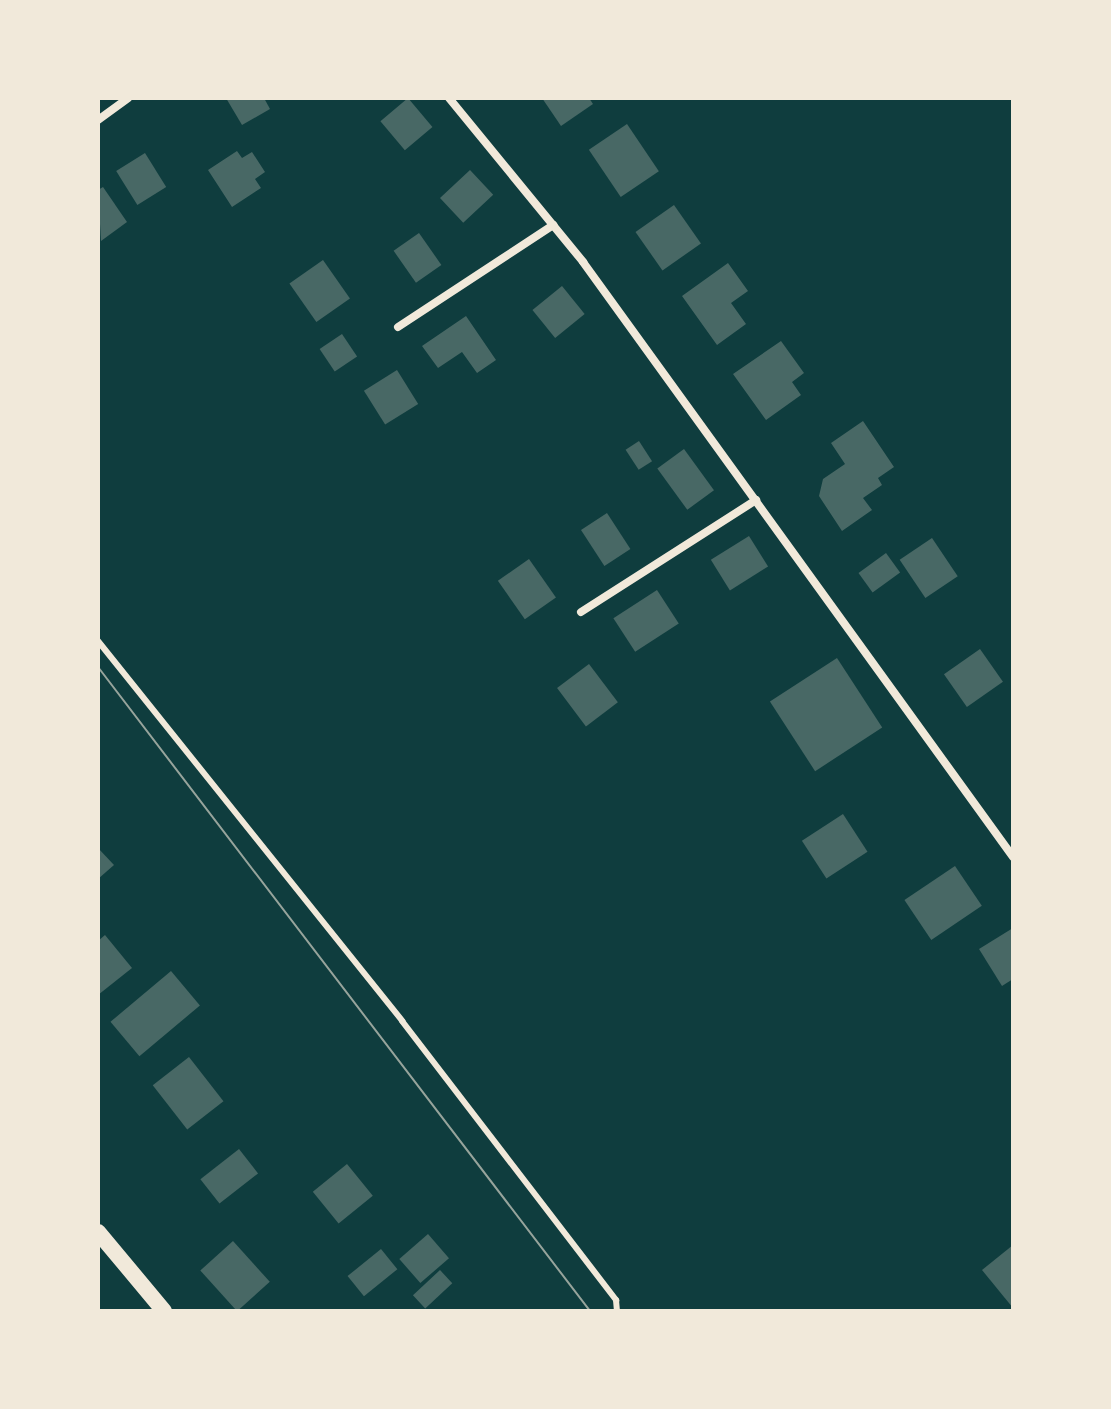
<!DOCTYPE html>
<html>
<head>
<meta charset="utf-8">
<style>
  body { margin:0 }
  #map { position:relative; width:1111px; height:1409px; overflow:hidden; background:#0f3d3e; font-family:Literata,serif }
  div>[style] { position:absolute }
  .building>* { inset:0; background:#486865; transform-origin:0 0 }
  .service>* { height:6px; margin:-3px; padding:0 3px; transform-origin:3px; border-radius:3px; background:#f1e9da }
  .minor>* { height:8px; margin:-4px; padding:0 4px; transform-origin:4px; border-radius:4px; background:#f1e9da }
  .secondary>* { height:16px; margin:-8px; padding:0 8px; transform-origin:8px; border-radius:8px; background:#f1e9da }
  .tram>* { height:2px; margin:-1px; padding:0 1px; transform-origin:1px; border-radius:1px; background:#97a49c }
  span { translate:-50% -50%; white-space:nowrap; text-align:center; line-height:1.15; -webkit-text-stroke:7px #f1e9da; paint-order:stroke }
  .frame { position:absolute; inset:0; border:100px solid #f1e9da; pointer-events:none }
</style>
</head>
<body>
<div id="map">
  <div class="building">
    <div style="clip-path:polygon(226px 98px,264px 98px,270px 109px,242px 125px)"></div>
    <div style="left:408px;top:98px;width:38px;height:36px;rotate:50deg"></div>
    <div style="clip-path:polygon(542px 98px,589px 98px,593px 104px,561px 126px)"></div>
    <div style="left:627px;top:124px;width:57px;height:46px;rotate:56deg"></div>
    <div style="clip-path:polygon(237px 151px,242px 158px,252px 152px,265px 172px,255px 179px,261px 188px,232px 207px,208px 170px)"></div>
    <div style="left:145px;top:153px;width:40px;height:34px;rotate:58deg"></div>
    <div style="left:470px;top:170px;width:34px;height:41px;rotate:47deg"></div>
    <div style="clip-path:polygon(103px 187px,127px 222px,101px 241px,98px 190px)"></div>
    <div style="left:674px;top:205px;width:47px;height:47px;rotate:55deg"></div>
    <div style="left:419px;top:233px;width:39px;height:31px;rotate:55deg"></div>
    <div style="left:323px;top:260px;width:47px;height:41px;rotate:55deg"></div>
    <div style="clip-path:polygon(728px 263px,748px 291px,731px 303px,746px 324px,717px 345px,682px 296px)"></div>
    <div style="left:562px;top:286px;width:36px;height:38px;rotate:51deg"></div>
    <div style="clip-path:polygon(466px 316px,496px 360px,477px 373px,462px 352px,438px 368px,422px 346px)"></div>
    <div style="left:342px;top:334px;width:27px;height:27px;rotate:56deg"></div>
    <div style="clip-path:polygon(781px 341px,804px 373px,792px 382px,801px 395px,766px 420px,733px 374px)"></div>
    <div style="left:397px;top:370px;width:40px;height:39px;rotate:58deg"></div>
    <div style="clip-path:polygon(863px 421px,894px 467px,878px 478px,882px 485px,863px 498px,872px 510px,842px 531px,819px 496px,823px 479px,845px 464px,831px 443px)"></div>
    <div style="left:639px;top:441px;width:24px;height:16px;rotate:57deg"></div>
    <div style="left:684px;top:449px;width:51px;height:33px;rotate:54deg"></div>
    <div style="left:607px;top:513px;width:43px;height:31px;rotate:57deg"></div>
    <div style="left:749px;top:536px;width:36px;height:45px;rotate:58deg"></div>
    <div style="left:932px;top:538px;width:46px;height:39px;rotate:56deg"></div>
    <div style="left:886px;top:553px;width:24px;height:34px;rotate:54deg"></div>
    <div style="left:529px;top:559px;width:47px;height:38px;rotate:55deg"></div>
    <div style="left:657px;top:590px;width:40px;height:52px;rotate:57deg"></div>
    <div style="left:980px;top:649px;width:40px;height:44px;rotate:55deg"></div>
    <div style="left:837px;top:658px;width:83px;height:80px;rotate:57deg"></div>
    <div style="left:589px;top:664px;width:48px;height:40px;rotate:53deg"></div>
    <div style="left:843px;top:814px;width:45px;height:49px;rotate:57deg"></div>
    <div style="clip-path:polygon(98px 848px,114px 865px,98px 879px)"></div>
    <div style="left:955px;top:866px;width:48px;height:61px;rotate:56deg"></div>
    <div style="clip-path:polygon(1013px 928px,1013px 979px,1002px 986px,979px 949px)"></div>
    <div style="clip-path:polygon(105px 935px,132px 968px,98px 995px,98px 941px)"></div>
    <div style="left:171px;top:971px;width:45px;height:79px;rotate:50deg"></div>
    <div style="left:189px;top:1057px;width:56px;height:46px;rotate:52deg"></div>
    <div style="left:239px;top:1149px;width:31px;height:49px;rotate:52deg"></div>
    <div style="left:347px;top:1164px;width:41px;height:44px;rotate:51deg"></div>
    <div style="left:428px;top:1234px;width:32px;height:38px;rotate:49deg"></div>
    <div style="left:233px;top:1241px;width:55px;height:44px;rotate:48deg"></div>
    <div style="clip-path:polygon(1013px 1245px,1013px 1308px,982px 1270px)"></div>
    <div style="left:381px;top:1249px;width:26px;height:43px;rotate:51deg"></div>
    <div style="left:440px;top:1270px;width:18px;height:37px;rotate:47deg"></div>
  </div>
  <div class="service">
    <div style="left:98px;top:641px;width:487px;rotate:51.3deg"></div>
    <div style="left:402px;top:1021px;width:352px;rotate:52.5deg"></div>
    <div style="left:616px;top:1300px;width:11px;rotate:85deg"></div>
  </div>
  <div class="minor">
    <div style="left:449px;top:98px;width:212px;rotate:50.7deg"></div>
    <div style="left:583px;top:262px;width:734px;rotate:54.14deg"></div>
    <div style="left:98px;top:120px;width:37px;rotate:-36deg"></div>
    <div style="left:398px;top:327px;width:186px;rotate:-33.3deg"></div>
    <div style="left:581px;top:612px;width:208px;rotate:-32.6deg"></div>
  </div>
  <div class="secondary">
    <div style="left:98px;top:1232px;width:103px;rotate:50.1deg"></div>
  </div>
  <div class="tram">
    <div style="left:98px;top:667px;width:810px;rotate:52.62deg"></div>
  </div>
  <div class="frame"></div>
</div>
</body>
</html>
